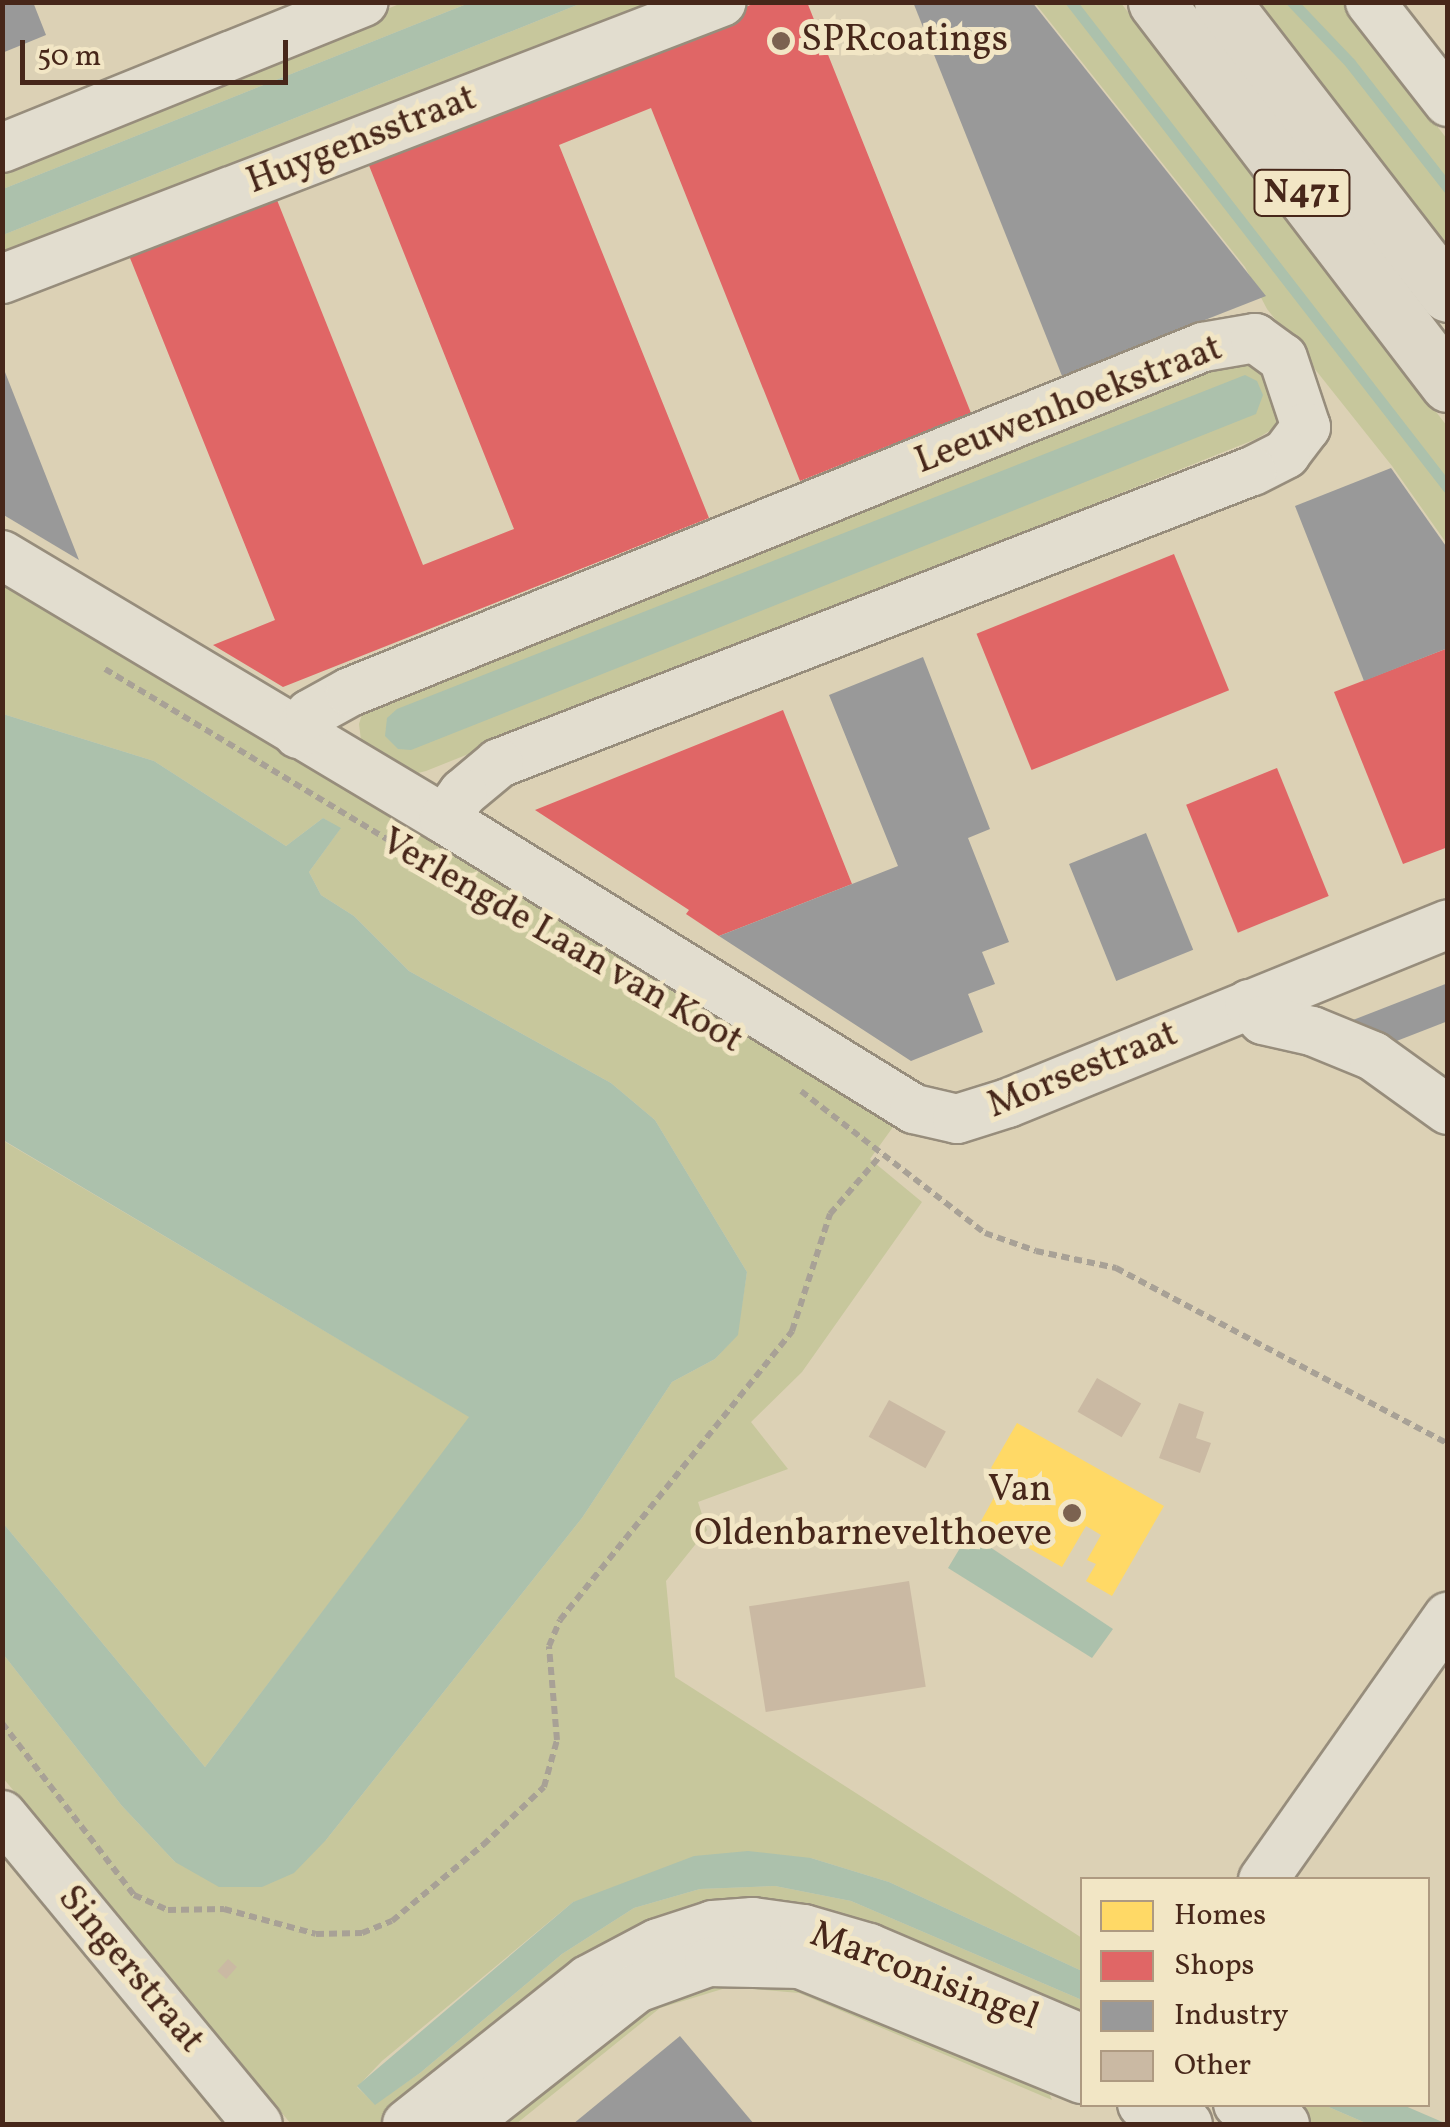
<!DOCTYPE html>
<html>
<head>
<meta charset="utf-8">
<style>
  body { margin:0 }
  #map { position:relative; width:1450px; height:2127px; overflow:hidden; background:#dcd1b5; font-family:Vollkorn,serif }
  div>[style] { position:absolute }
  .green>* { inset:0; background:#c7c79c }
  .water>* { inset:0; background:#acc1ac }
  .homes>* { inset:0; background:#ffd966 }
  .shops>* { inset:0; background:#e06666; transform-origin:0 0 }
  .industry>* { inset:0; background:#999; transform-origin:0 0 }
  .stream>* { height:11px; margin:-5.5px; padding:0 5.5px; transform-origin:5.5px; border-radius:5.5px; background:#acc1ac }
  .building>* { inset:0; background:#cab9a3; transform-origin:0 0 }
  .path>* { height:6px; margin-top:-3px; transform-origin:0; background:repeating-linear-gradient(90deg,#a8a196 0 8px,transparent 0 13px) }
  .roads { filter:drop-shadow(2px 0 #978d7c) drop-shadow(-2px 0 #978d7c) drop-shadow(0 2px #978d7c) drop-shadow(0 -2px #978d7c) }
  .minor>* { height:48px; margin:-24px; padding:0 24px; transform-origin:24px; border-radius:24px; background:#e2ddcf }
  .major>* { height:55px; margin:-27.5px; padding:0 27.5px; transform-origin:27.5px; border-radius:27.5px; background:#ddd7c8 }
  .dots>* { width:28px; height:28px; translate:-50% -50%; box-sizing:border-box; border:5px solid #f2e6c5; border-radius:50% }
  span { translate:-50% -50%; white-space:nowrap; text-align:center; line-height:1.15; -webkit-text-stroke:10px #f2e6c5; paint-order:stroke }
  .shield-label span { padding:2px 8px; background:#f2e6c5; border:2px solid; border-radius:8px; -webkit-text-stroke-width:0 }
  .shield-label { font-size:35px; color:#47271a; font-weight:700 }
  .poi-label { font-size:38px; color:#47271a }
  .left { translate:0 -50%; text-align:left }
  .right { translate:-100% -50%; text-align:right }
  .street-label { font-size:38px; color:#47271a }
  .frame { position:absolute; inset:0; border:5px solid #47271a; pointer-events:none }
  .legend { position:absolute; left:1080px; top:1877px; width:350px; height:230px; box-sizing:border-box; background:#f2e6c5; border:2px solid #ae9a81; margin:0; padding:12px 18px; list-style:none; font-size:30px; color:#47271a }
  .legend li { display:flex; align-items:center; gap:20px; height:50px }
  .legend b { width:50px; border:2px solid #ae9a81 }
  .scale { position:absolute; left:20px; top:40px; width:268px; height:45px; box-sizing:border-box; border:5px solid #47271a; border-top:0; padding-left:12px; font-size:30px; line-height:35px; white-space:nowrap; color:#47271a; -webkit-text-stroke:8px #f2e6c5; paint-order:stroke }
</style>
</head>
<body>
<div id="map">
  <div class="green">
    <div style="clip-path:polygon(402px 3px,469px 3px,3px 189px,2px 162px)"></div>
    <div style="clip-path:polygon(582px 3px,655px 3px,3px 262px,3px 235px)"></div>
    <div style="clip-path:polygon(1035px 3px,1121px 3px,1447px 426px,1447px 544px,1392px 466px,1267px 309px,1245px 267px)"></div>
    <div style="clip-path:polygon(1246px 3px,1342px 3px,1447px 139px,1447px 265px)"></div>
    <div style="clip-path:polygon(1227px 352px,1261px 358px,1283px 412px,1273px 429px,1256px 439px,426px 771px,414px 774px,365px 749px,361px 740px,359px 724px,365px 705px)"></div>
    <div style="clip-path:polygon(2px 580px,898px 1120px,870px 1159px,922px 1202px,802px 1372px,751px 1422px,788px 1469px,698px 1502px,707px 1530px,666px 1581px,675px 1677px,1082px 1938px,1082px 1971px,889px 1882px,811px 1858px,573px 1902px,382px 2061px,357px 2087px,375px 2104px,420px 2073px,562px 1954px,634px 1908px,700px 1889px,775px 1886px,851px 1901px,1082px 2000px,1082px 2024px,791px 1911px,392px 2124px,291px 2124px,3px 1778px,3px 1654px,122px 1806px,175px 1862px,326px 1840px,582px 1518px,672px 1382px,715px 1359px,737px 1335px,747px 1272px,655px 1120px,611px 1083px,409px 971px,354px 916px,321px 895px,309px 872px,340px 829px,323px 818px,286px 846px,154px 761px,3px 714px)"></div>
    <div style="clip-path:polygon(2px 1140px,470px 1417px,205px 1767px,3px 1523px)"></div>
    <div style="clip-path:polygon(798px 1976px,1040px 2071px,1052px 2100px,799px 1993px,729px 1987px,660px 2008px,516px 2124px,483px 2124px,666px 1991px)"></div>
    <div style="clip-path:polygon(1258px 2105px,1324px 2105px,1368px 2124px,1304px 2124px)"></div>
  </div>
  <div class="water">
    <div style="clip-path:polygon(469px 3px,582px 3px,3px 235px,3px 189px)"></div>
    <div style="clip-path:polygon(1245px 375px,1257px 381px,1263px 395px,1256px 414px,411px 750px,398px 749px,385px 736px,387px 718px,397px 709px)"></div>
    <div style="clip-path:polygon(3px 714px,154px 761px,286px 846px,323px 818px,341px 828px,309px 872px,321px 895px,354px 916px,409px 971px,611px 1083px,655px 1120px,747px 1272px,738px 1335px,715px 1359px,672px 1382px,582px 1518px,326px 1840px,294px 1873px,262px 1887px,219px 1887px,175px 1862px,122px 1806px,3px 1654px,3px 1523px,205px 1767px,469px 1417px,3px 1140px)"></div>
    <div style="clip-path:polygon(969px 1533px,1113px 1629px,1092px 1658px,948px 1568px)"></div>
    <div style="clip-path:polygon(748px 1851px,811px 1858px,889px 1882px,1082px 1971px,1082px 2000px,851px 1901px,775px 1886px,700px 1889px,634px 1908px,562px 1954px,420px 2073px,375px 2105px,357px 2086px,573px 1902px,694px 1856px)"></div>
    <div style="clip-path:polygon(1324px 2105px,1403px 2105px,1447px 2124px,1368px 2124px)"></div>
  </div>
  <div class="homes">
    <div style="clip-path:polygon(1017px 1423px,1164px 1506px,1112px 1596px,1086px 1581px,1096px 1564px,1087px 1560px,1101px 1535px,1086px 1526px,1062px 1567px,981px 1521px,1006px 1476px,991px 1468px)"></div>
  </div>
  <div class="shops">
    <div style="clip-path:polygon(758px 2px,807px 2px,971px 413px,800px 481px,651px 108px,559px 145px,709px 518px,283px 687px,213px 645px,275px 620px,128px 253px,275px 195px,423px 565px,514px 529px,366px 158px)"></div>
    <div style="left:1174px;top:554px;width:147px;height:213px;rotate:68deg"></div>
    <div style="clip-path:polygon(1448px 648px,1448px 847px,1403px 864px,1334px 692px)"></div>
    <div style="clip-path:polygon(783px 710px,852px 884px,719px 936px,686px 914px,689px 910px,535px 810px)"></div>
    <div style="left:1277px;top:768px;width:138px;height:98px;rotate:68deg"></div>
  </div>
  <div class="industry">
    <div style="clip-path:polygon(2px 2px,33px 2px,46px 35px,2px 53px)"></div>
    <div style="clip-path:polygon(913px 2px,1032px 2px,1266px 296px,1062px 376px)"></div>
    <div style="clip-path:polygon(3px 367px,79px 560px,2px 514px)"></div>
    <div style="clip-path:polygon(1391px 468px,1448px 549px,1448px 648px,1364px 681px,1295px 506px)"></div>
    <div style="clip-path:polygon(923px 657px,990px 829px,968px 838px,1009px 942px,982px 952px,995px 984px,968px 994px,983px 1032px,911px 1061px,719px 936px,898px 866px,829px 695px)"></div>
    <div style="left:1146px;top:833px;width:126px;height:83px;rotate:68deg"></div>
    <div style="clip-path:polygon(1448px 983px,1448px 1021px,1394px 1042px,1353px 1020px)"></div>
    <div style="clip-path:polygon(680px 2036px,754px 2124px,573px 2124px)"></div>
  </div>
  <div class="stream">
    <div style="left:1071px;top:2px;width:615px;rotate:52.2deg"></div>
    <div style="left:1292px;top:2px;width:84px;rotate:46.4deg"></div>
    <div style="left:1350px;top:63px;width:159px;rotate:51.9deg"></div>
  </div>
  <div class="building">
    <div style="left:1097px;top:1378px;width:51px;height:39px;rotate:30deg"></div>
    <div style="left:889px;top:1400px;width:65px;height:42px;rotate:29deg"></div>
    <div style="clip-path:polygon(1179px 1403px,1204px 1412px,1196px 1438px,1211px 1443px,1200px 1473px,1159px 1458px)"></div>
    <div style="left:909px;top:1581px;width:107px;height:162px;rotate:81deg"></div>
    <div style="left:228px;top:1959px;width:12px;height:16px;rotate:42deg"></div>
  </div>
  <div class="path">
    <div style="left:105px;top:669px;width:452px;rotate:31.1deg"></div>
    <div style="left:801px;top:1091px;width:232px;rotate:37.7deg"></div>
    <div style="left:985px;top:1233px;width:54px;rotate:19.4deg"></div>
    <div style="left:1036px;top:1251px;width:82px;rotate:12deg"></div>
    <div style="left:1116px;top:1268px;width:376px;rotate:27.9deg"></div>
    <div style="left:2px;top:1723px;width:217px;rotate:52.5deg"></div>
    <div style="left:134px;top:1895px;width:37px;rotate:24deg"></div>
    <div style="left:168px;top:1910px;width:56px;rotate:-1deg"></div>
    <div style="left:224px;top:1909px;width:95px;rotate:15.2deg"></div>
    <div style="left:316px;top:1934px;width:46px;rotate:-1.2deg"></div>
    <div style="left:362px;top:1933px;width:32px;rotate:-22deg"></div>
    <div style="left:392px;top:1921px;width:119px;rotate:-39.9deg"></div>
    <div style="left:483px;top:1845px;width:84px;rotate:-43.6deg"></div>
    <div style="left:544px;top:1787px;width:49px;rotate:-74.5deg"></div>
    <div style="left:557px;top:1740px;width:94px;rotate:-94.9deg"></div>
    <div style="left:549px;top:1646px;width:28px;rotate:-67deg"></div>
    <div style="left:560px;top:1620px;width:371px;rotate:-51.2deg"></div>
    <div style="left:792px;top:1331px;width:123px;rotate:-72deg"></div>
    <div style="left:830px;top:1214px;width:78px;rotate:-49.2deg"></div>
  </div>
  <div class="roads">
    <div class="minor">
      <div style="left:1370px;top:2px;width:127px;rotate:52deg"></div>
      <div style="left:2px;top:148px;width:390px;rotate:-22deg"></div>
      <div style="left:2px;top:279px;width:771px;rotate:-21.04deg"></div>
      <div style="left:2px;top:555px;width:515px;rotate:30.85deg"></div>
      <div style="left:444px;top:819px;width:552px;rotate:31.68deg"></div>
      <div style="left:914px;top:1109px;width:44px;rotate:13.1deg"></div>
      <div style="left:957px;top:1119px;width:53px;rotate:-17.4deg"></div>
      <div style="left:1008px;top:1103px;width:475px;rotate:-22.1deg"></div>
      <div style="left:298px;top:734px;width:23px;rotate:-59deg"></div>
      <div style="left:310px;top:714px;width:46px;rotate:-28.8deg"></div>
      <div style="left:350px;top:692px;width:920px;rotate:-22.02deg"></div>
      <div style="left:1203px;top:347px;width:53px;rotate:-9.8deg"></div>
      <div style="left:1255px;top:338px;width:34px;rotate:36deg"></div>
      <div style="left:1283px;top:358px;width:73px;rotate:71.6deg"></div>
      <div style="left:1306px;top:427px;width:34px;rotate:127deg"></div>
      <div style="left:1286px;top:454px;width:38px;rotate:153deg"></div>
      <div style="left:1252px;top:471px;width:808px;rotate:158.8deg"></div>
      <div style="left:499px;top:763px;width:47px;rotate:140.2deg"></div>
      <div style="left:463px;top:793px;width:32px;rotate:126deg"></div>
      <div style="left:1249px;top:1004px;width:21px;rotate:49deg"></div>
      <div style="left:1263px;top:1020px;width:50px;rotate:12.7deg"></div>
      <div style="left:1312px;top:1031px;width:66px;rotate:22.3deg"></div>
      <div style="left:1373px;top:1056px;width:92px;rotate:35.8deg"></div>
      <div style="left:2px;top:1815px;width:401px;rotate:50.4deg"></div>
      <div style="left:1263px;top:1880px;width:322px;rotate:-54.9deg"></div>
      <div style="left:1142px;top:2104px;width:50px;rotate:23.5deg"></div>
      <div style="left:1238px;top:2104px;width:51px;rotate:23.1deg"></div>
      <div style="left:407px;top:2124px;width:231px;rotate:-38.5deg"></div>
      <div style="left:588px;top:1980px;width:79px;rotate:-27.9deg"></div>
      <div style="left:658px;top:1943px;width:58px;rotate:-18.1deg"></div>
      <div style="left:713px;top:1925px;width:40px;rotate:-4.3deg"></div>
      <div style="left:753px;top:1922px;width:51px;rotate:7.8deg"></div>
      <div style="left:804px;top:1929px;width:68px;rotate:16.3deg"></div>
      <div style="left:869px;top:1948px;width:232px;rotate:23.1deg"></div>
      <div style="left:464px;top:2124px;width:220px;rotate:-38.2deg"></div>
      <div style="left:637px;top:1988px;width:77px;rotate:-19.9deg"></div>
      <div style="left:709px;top:1962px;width:91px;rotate:1.3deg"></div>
      <div style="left:800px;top:1964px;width:305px;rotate:22.2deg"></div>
    </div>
    <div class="major">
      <div style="left:1156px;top:2px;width:481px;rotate:52.6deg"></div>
      <div style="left:1222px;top:2px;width:369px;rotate:52.3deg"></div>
    </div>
  </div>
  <div class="dots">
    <div style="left:781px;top:41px;background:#7b6250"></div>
    <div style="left:1072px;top:1513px;background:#7b6250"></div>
  </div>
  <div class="shield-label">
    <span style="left:1302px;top:193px">N471</span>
  </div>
  <div class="poi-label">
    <span class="left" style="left:801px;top:41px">SPRcoatings</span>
    <span class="right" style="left:1052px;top:1513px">Van<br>Oldenbarnevelthoeve</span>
  </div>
  <div class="street-label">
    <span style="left:362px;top:141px;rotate:-21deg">Huygensstraat</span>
    <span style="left:1069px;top:406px;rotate:-21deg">Leeuwenhoekstraat</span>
    <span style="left:561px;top:942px;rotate:30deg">Verlengde Laan van Koot</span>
    <span style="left:1083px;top:1071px;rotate:-22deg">Morsestraat</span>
    <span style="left:130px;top:1970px;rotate:50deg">Singerstraat</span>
    <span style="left:924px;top:1977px;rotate:21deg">Marconisingel</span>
  </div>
  <div class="frame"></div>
  <ul class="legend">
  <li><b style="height:28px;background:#ffd966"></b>Homes</li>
  <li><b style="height:28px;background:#e06666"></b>Shops</li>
  <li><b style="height:28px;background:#999"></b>Industry</li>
  <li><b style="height:28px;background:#cab9a3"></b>Other</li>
  </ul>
  <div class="scale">50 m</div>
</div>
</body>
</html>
